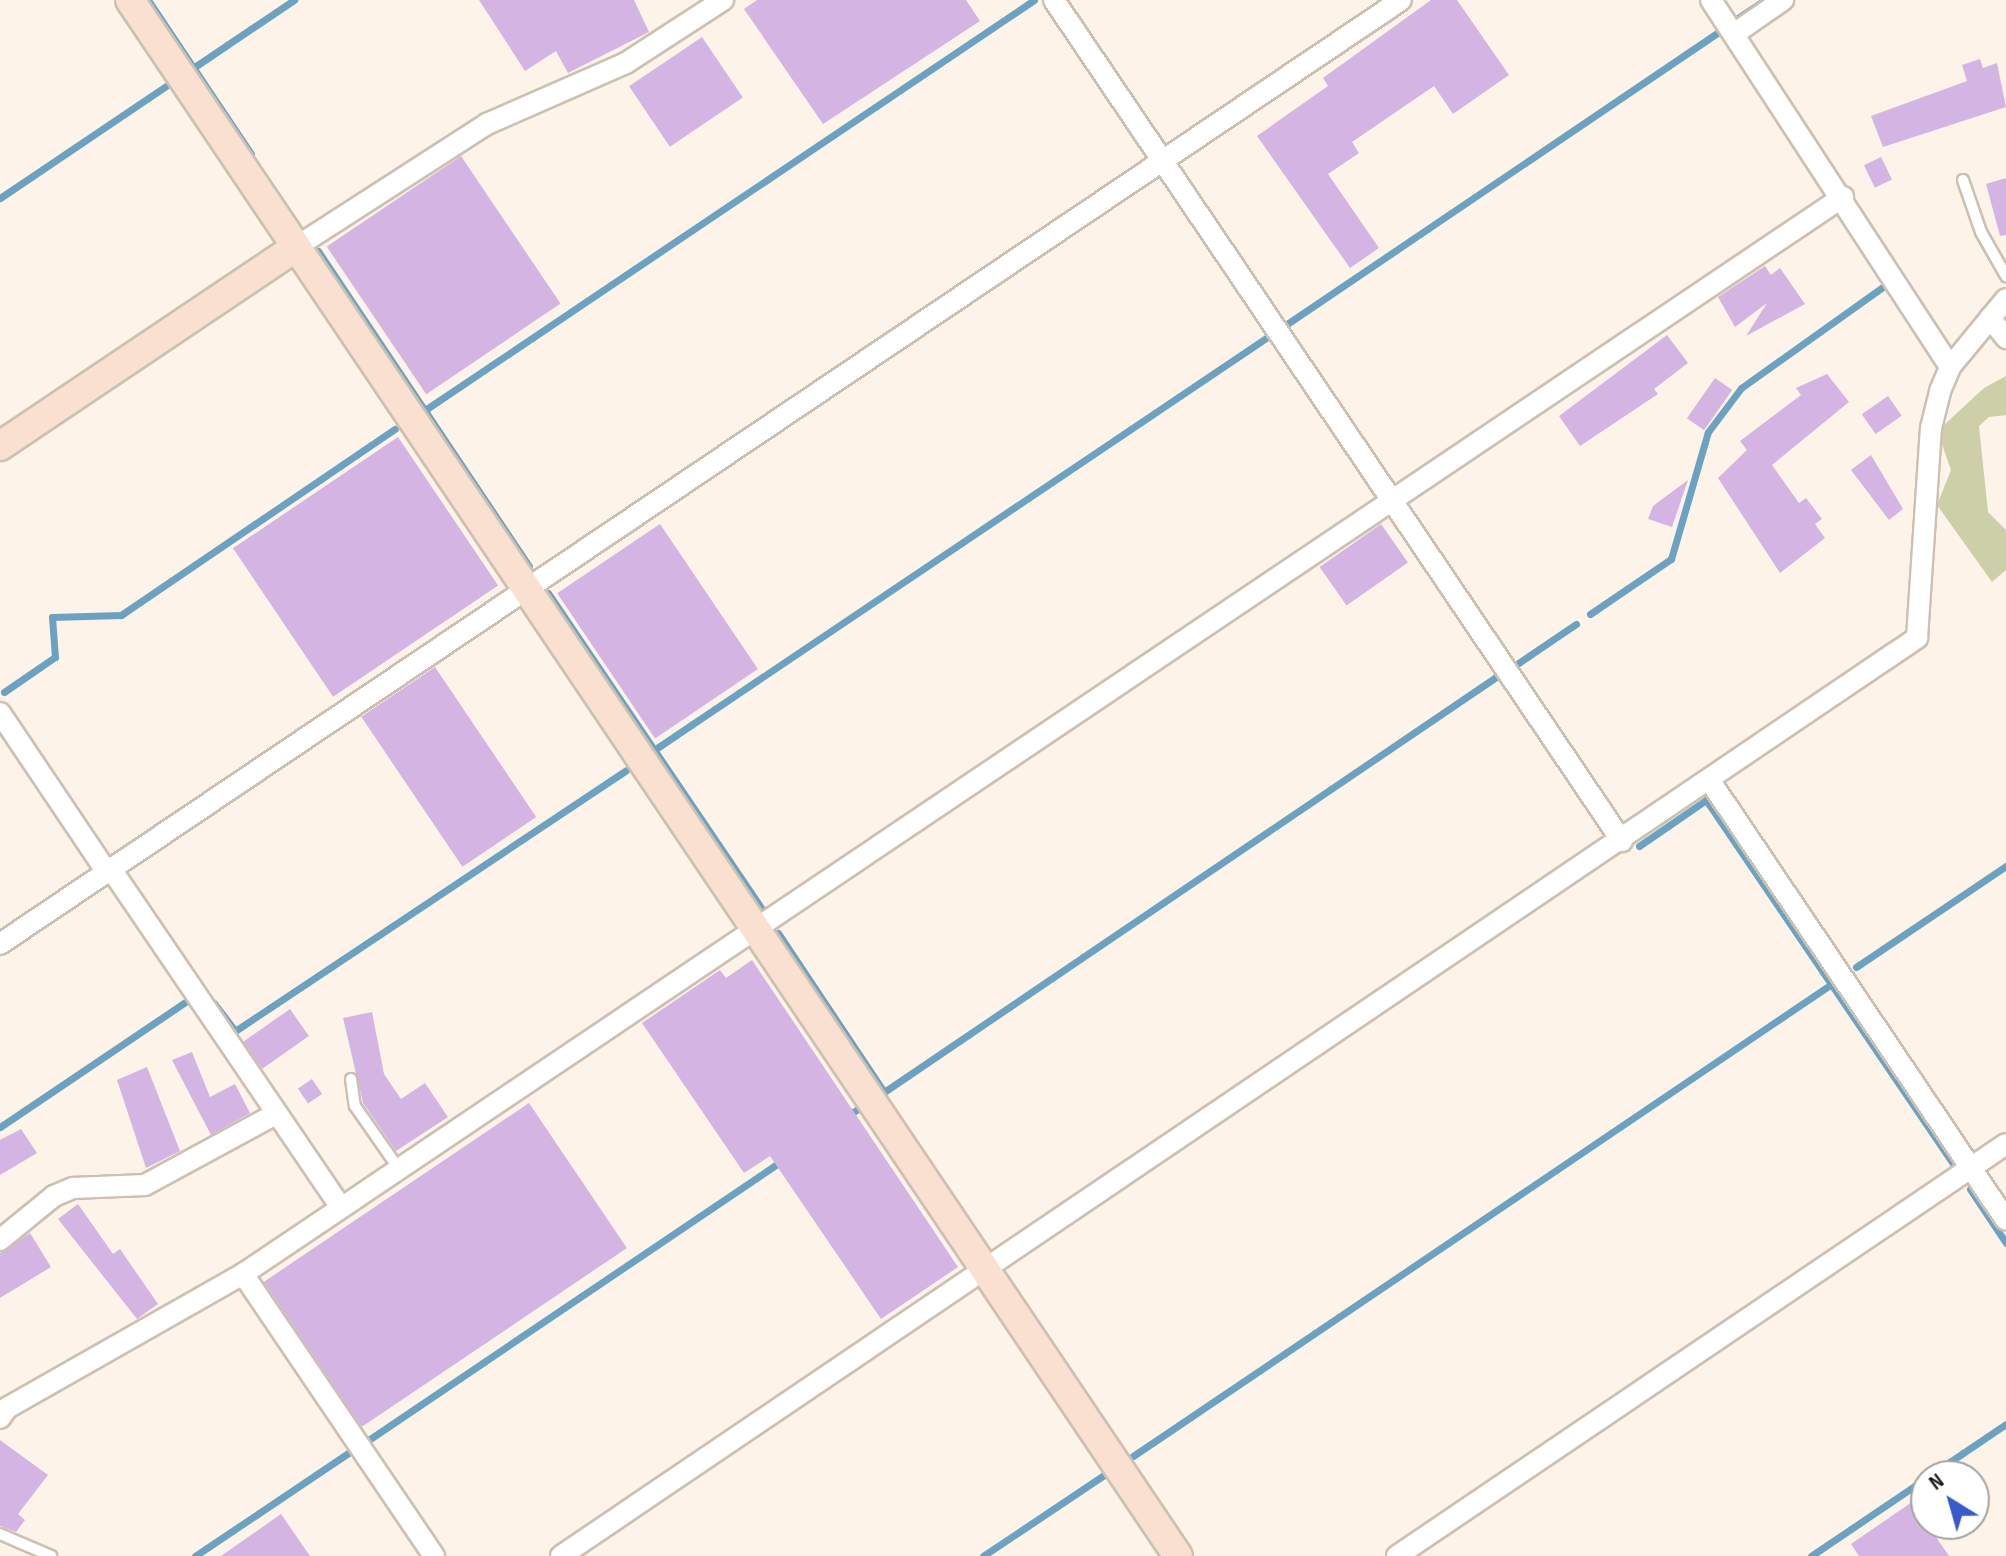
<!DOCTYPE html>
<html>
<head>
<meta charset="utf-8">
<style>
  body { margin:0 }
  #map { position:relative; width:2006px; height:1556px; overflow:hidden; background:#fef3e8; font-family:"Sofia Sans Condensed",sans-serif }
  div>[style] { position:absolute }
  .green>* { inset:0; background:#cccfa8 }
  .stream>* { height:7px; margin:-3.5px; padding:0 3.5px; transform-origin:3.5px; border-radius:3.5px; background:#6ba1c1 }
  .building>* { inset:0; background:#d3b4e3; transform-origin:0 0 }
  .roads { filter:drop-shadow(2px 0 #ccc0b2) drop-shadow(-2px 0 #ccc0b2) drop-shadow(0 2px #ccc0b2) drop-shadow(0 -2px #ccc0b2) }
  .lane>* { height:10px; margin:-5px; padding:0 5px; transform-origin:5px; border-radius:5px; background:#fff }
  .street>* { height:20px; margin:-10px; padding:0 10px; transform-origin:10px; border-radius:10px; background:#fff }
  .secondary>* { height:28px; margin:-14px; padding:0 14px; transform-origin:14px; border-radius:14px; background:#fae0d0 }
  span { translate:-50% -50%; white-space:nowrap; text-align:center; line-height:1.15; -webkit-text-stroke:6px #fff; paint-order:stroke }
  .north { position:absolute; left:1910px; top:1460px; width:80px; height:80px; box-sizing:border-box; background:#fff; border:2px solid #a3a2a0; border-radius:50%; rotate:323deg; font-size:22px; font-weight:700; line-height:32px; text-align:center; color:#1a1611 }
  .north::after { content:''; display:block; margin:auto; width:28px; height:36px; background:#3a59ca; clip-path:polygon(50% 0,100% 100%,50% 72%,0 100%) }
</style>
</head>
<body>
<div id="map">
  <div class="green">
    <div style="clip-path:polygon(2006px 376px,2006px 415px,1989px 417px,1979px 426px,1988px 512px,2006px 530px,2006px 570px,1992px 582px,1937px 505px,1951px 470px,1939px 436px,1945px 424px,1984px 388px)"></div>
  </div>
  <div class="stream">
    <div style="left:148px;top:0;width:185px;rotate:56.2deg"></div>
    <div style="left:1738px;top:18px;width:32px;rotate:-34deg"></div>
    <div style="left:193px;top:68px;width:122px;rotate:-34deg"></div>
    <div style="left:0;top:198px;width:200px;rotate:-34deg"></div>
    <div style="left:318px;top:251px;width:379px;rotate:56.2deg"></div>
    <div style="left:1284px;top:326px;width:526px;rotate:-34.08deg"></div>
    <div style="left:425px;top:410px;width:734px;rotate:-33.95deg"></div>
    <div style="left:548px;top:593px;width:380px;rotate:55.9deg"></div>
    <div style="left:1590px;top:614px;width:98px;rotate:-34.2deg"></div>
    <div style="left:1671px;top:559px;width:132px;rotate:-73.8deg"></div>
    <div style="left:1708px;top:432px;width:55px;rotate:-53.1deg"></div>
    <div style="left:1741px;top:388px;width:179px;rotate:-35.5deg"></div>
    <div style="left:1514px;top:666px;width:75px;rotate:-34.1deg"></div>
    <div style="left:4px;top:692px;width:62px;rotate:-34.5deg"></div>
    <div style="left:55px;top:657px;width:40px;rotate:-94.3deg"></div>
    <div style="left:52px;top:617px;width:69px;rotate:-1.7deg"></div>
    <div style="left:121px;top:615px;width:331px;rotate:-34.2deg"></div>
    <div style="left:654px;top:750px;width:738px;rotate:-33.95deg"></div>
    <div style="left:1639px;top:846px;width:81px;rotate:-34.5deg"></div>
    <div style="left:1706px;top:800px;width:440px;rotate:55.8deg"></div>
    <div style="left:778px;top:933px;width:191px;rotate:56.3deg"></div>
    <div style="left:884px;top:1092px;width:739px;rotate:-34.14deg"></div>
    <div style="left:1856px;top:967px;width:181px;rotate:-34deg"></div>
    <div style="left:214px;top:1003px;width:35px;rotate:53deg"></div>
    <div style="left:235px;top:1031px;width:470px;rotate:-33.7deg"></div>
    <div style="left:846px;top:1117px;width:14px;rotate:-34deg"></div>
    <div style="left:0;top:1127px;width:229px;rotate:-34deg"></div>
    <div style="left:1970px;top:1189px;width:65px;rotate:56.3deg"></div>
    <div style="left:367px;top:1441px;width:502px;rotate:-34.04deg"></div>
    <div style="left:1133px;top:1456px;width:845px;rotate:-34.05deg"></div>
    <div style="left:1929px;top:1476px;width:93px;rotate:-34deg"></div>
    <div style="left:195px;top:1556px;width:190px;rotate:-33.9deg"></div>
    <div style="left:983px;top:1556px;width:146px;rotate:-33.8deg"></div>
    <div style="left:1811px;top:1556px;width:139px;rotate:-34.1deg"></div>
  </div>
  <div class="building">
    <div style="clip-path:polygon(479px 0,634px 0,649px 32px,568px 73px,556px 51px,525px 71px)"></div>
    <div style="clip-path:polygon(757px 0,966px 0,980px 21px,823px 124px,744px 9px)"></div>
    <div style="clip-path:polygon(1431px 0,1457px 0,1509px 75px,1453px 114px,1434px 86px,1352px 142px,1359px 153px,1328px 174px,1379px 248px,1350px 268px,1257px 136px,1328px 86px,1323px 78px)"></div>
    <div style="left:702px;top:37px;width:73px;height:88px;rotate:56deg"></div>
    <div style="clip-path:polygon(1980px 59px,1983px 68px,1997px 63px,2006px 107px,1883px 147px,1871px 116px,1967px 81px,1962px 65px)"></div>
    <div style="left:461px;top:156px;width:178px;height:162px;rotate:56deg"></div>
    <div style="left:1881px;top:157px;width:25px;height:19px;rotate:64deg"></div>
    <div style="clip-path:polygon(2006px 178px,2006px 235px,2000px 236px,1986px 184px)"></div>
    <div style="clip-path:polygon(1765px 266px,1771px 275px,1780px 268px,1805px 304px,1746px 336px,1767px 303px,1735px 327px,1718px 297px)"></div>
    <div style="clip-path:polygon(1667px 335px,1688px 363px,1654px 389px,1658px 394px,1580px 446px,1559px 416px)"></div>
    <div style="clip-path:polygon(1827px 374px,1849px 402px,1772px 465px,1799px 503px,1806px 498px,1822px 519px,1815px 524px,1825px 538px,1780px 573px,1718px 478px,1747px 450px,1740px 441px,1801px 395px,1796px 388px)"></div>
    <div style="left:1715px;top:378px;width:21px;height:49px;rotate:35deg"></div>
    <div style="left:1888px;top:396px;width:24px;height:32px;rotate:55deg"></div>
    <div style="left:398px;top:437px;width:179px;height:199px;rotate:56deg"></div>
    <div style="clip-path:polygon(1871px 455px,1903px 509px,1889px 520px,1851px 470px)"></div>
    <div style="clip-path:polygon(1688px 480px,1672px 527px,1648px 519px,1653px 506px)"></div>
    <div style="left:660px;top:524px;width:175px;height:124px;rotate:56deg"></div>
    <div style="left:1381px;top:524px;width:47px;height:75px;rotate:55deg"></div>
    <div style="left:435px;top:667px;width:181px;height:89px;rotate:56deg"></div>
    <div style="clip-path:polygon(752px 960px,958px 1267px,881px 1319px,770px 1156px,744px 1173px,642px 1023px,720px 970px,726px 978px)"></div>
    <div style="left:290px;top:1009px;width:33px;height:57px;rotate:55deg"></div>
    <div style="clip-path:polygon(372px 1012px,384px 1074px,401px 1099px,425px 1083px,448px 1117px,396px 1151px,363px 1103px,343px 1018px)"></div>
    <div style="clip-path:polygon(192px 1052px,210px 1097px,235px 1084px,250px 1113px,211px 1135px,172px 1060px)"></div>
    <div style="clip-path:polygon(147px 1067px,180px 1151px,146px 1168px,117px 1080px)"></div>
    <div style="left:312px;top:1079px;width:18px;height:17px;rotate:56deg"></div>
    <div style="left:529px;top:1103px;width:175px;height:320px;rotate:56deg"></div>
    <div style="clip-path:polygon(21px 1129px,37px 1153px,0 1175px,0 1140px)"></div>
    <div style="clip-path:polygon(78px 1204px,113px 1254px,120px 1249px,158px 1304px,137px 1319px,58px 1219px)"></div>
    <div style="clip-path:polygon(30px 1233px,51px 1267px,0 1298px,0 1253px)"></div>
    <div style="clip-path:polygon(0 1440px,48px 1475px,18px 1514px,25px 1520px,16px 1532px,0 1526px)"></div>
    <div style="clip-path:polygon(1912px 1502px,1949px 1556px,1859px 1556px,1851px 1544px)"></div>
    <div style="clip-path:polygon(281px 1514px,310px 1556px,221px 1556px)"></div>
  </div>
  <div class="roads">
    <div class="lane">
      <div style="left:1963px;top:180px;width:55px;rotate:70.9deg"></div>
      <div style="left:1981px;top:232px;width:51px;rotate:60.4deg"></div>
      <div style="left:351px;top:1079px;width:27px;rotate:82deg"></div>
      <div style="left:355px;top:1106px;width:77px;rotate:55.1deg"></div>
      <div style="left:0;top:1534px;width:56px;rotate:23.3deg"></div>
    </div>
    <div class="street">
      <div style="left:1054px;top:0;width:1015px;rotate:55.97deg"></div>
      <div style="left:1711px;top:0;width:438px;rotate:56.9deg"></div>
      <div style="left:1734px;top:34px;width:60px;rotate:-34.8deg"></div>
      <div style="left:293px;top:249px;width:231px;rotate:-32.8deg"></div>
      <div style="left:487px;top:124px;width:152px;rotate:-23.7deg"></div>
      <div style="left:626px;top:63px;width:116px;rotate:-33deg"></div>
      <div style="left:1990px;top:318px;width:26px;rotate:51deg"></div>
      <div style="left:0;top:713px;width:192px;rotate:56.1deg"></div>
      <div style="left:1710px;top:781px;width:529px;rotate:56.01deg"></div>
      <div style="left:111px;top:869px;width:409px;rotate:55.8deg"></div>
      <div style="left:0;top:944px;width:1689px;rotate:-33.97deg"></div>
      <div style="left:0;top:1240px;width:70px;rotate:-39.2deg"></div>
      <div style="left:54px;top:1196px;width:21px;rotate:-23deg"></div>
      <div style="left:73px;top:1188px;width:72px;rotate:-2.4deg"></div>
      <div style="left:145px;top:1185px;width:149px;rotate:-28.5deg"></div>
      <div style="left:243px;top:1274px;width:341px;rotate:55.9deg"></div>
      <div style="left:0;top:1418px;width:12px;rotate:-55deg"></div>
      <div style="left:7px;top:1408px;width:271px;rotate:-29.6deg"></div>
      <div style="left:243px;top:1274px;width:1929px;rotate:-33.95deg"></div>
      <div style="left:561px;top:1556px;width:1638px;rotate:-34.1deg"></div>
      <div style="left:1917px;top:638px;width:210px;rotate:-86.2deg"></div>
      <div style="left:1931px;top:428px;width:38px;rotate:-76deg"></div>
      <div style="left:1940px;top:391px;width:26px;rotate:-67deg"></div>
      <div style="left:1950px;top:367px;width:88px;rotate:-50.5deg"></div>
      <div style="left:1397px;top:1556px;width:735px;rotate:-34.08deg"></div>
    </div>
    <div class="secondary">
      <div style="left:130px;top:0;width:1876px;rotate:56.04deg"></div>
      <div style="left:0;top:446px;width:353px;rotate:-33.9deg"></div>
    </div>
  </div>
  <div class="north">N</div>
</div>
</body>
</html>
